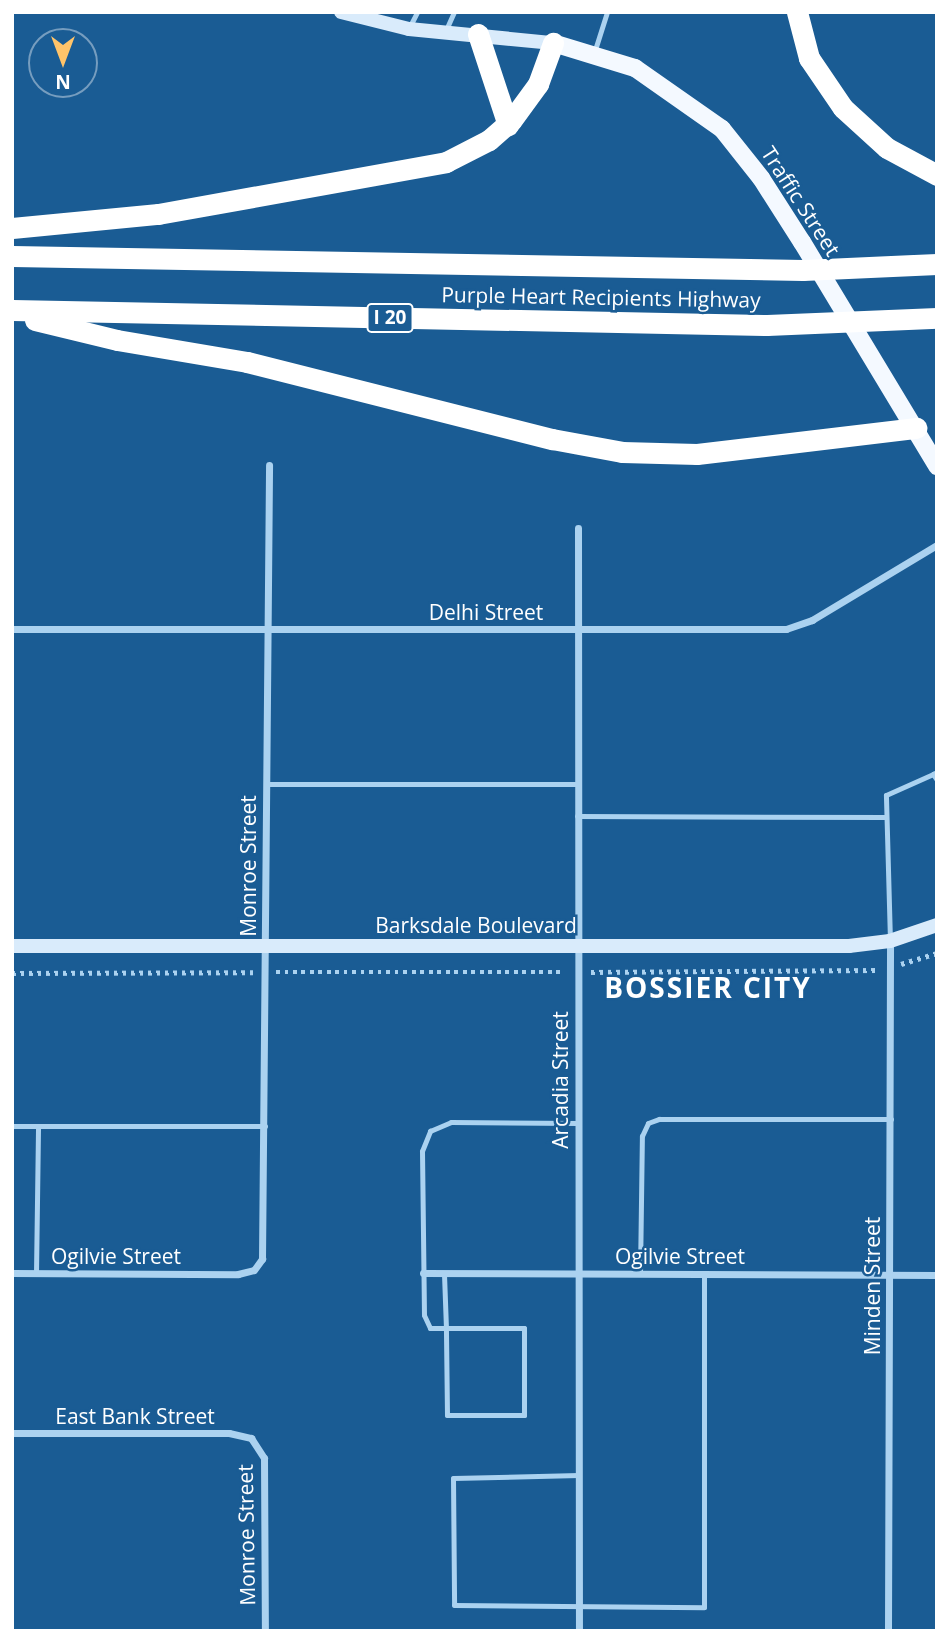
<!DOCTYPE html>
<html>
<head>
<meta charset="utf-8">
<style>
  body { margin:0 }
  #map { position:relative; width:949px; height:1643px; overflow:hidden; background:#1a5c94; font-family:"Open Sans",sans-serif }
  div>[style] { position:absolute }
  .path>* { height:4.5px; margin-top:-2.25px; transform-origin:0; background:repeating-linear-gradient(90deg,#abd2f0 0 3.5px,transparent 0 8.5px) }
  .lane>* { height:5px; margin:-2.5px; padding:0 2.5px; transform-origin:2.5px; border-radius:2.5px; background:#abd2f0 }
  .street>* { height:7px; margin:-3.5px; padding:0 3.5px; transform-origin:3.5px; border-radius:3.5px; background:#abd2f0 }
  .secondary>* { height:14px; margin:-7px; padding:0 7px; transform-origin:7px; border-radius:7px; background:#d9ebfb }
  .primary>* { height:18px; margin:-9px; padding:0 9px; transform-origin:9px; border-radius:9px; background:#f4f9ff }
  .highway>* { height:21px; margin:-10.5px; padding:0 10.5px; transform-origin:10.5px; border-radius:10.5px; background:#fff }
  span { translate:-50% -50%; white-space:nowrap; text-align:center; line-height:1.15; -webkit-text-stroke:5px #1a5c94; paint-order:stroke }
  .shield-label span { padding:2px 5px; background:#1a5c94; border:2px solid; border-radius:5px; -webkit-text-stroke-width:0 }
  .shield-label { font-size:19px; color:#fff; font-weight:700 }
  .street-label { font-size:21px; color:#fff }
  .district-label { font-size:28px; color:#fff; font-weight:700; letter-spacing:2px }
  .frame { position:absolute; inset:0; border:14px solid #fff; pointer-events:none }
  .north { position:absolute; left:28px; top:28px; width:70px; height:70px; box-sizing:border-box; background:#1a5c94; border:2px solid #769dbf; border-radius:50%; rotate:180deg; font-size:19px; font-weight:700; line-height:28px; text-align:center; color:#fff }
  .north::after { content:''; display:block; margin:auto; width:24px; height:32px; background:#ffc46a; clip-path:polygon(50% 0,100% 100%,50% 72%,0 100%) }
</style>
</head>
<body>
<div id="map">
  <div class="path">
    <div style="left:901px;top:964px;width:38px;rotate:-17deg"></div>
    <div style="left:276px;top:972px;width:288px"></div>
    <div style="left:591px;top:972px;width:288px;rotate:-0.4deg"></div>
    <div style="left:12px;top:973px;width:241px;rotate:-0.2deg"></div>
  </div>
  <div class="lane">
    <div style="left:409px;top:28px;width:18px;rotate:-63deg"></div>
    <div style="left:445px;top:32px;width:22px;rotate:-66deg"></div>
    <div style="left:594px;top:53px;width:43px;rotate:-72.4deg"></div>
    <div style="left:937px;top:772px;width:4px;rotate:153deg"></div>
    <div style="left:933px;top:774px;width:7px;rotate:56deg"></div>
    <div style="left:266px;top:784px;width:311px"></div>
    <div style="left:577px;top:816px;width:309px;rotate:0.2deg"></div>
    <div style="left:890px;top:941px;width:146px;rotate:-91.6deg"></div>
    <div style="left:886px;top:795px;width:51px;rotate:-24.1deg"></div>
    <div style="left:12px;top:1126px;width:253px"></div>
    <div style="left:36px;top:1273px;width:147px;rotate:-89.2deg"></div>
    <div style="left:640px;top:1273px;width:137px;rotate:-89.2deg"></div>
    <div style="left:642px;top:1136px;width:14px;rotate:-65deg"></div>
    <div style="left:648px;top:1123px;width:12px;rotate:-20deg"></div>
    <div style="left:659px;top:1119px;width:232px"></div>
    <div style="left:444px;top:1274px;width:54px;rotate:87.9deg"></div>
    <div style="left:446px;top:1328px;width:16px;rotate:180deg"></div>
    <div style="left:430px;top:1328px;width:14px;rotate:-115deg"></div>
    <div style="left:424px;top:1315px;width:164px;rotate:-90.7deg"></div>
    <div style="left:422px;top:1151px;width:22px;rotate:-68deg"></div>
    <div style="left:430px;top:1131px;width:23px;rotate:-23deg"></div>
    <div style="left:451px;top:1122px;width:127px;rotate:0.5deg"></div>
    <div style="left:446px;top:1328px;width:78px"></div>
    <div style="left:524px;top:1328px;width:87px;rotate:90deg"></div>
    <div style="left:524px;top:1415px;width:77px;rotate:180deg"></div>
    <div style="left:447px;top:1415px;width:87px;rotate:-90.7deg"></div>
    <div style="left:579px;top:1475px;width:126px;rotate:178.6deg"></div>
    <div style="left:453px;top:1478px;width:127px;rotate:89.5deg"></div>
    <div style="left:454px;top:1605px;width:250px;rotate:0.5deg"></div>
    <div style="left:704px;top:1607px;width:333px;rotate:-90deg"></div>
  </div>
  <div class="street">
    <div style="left:578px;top:528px;width:1103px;rotate:89.95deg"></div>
    <div style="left:12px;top:629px;width:774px"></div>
    <div style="left:786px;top:629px;width:28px;rotate:-19deg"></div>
    <div style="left:812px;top:620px;width:146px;rotate:-31deg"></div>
    <div style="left:12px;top:1273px;width:226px;rotate:0.3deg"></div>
    <div style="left:238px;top:1274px;width:16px;rotate:-14deg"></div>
    <div style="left:254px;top:1270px;width:14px;rotate:-54deg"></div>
    <div style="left:262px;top:1259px;width:794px;rotate:-89.49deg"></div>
    <div style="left:423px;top:1273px;width:514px;rotate:0.22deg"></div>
    <div style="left:12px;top:1433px;width:217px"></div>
    <div style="left:229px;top:1433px;width:23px;rotate:13deg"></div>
    <div style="left:251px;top:1438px;width:24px;rotate:57deg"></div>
    <div style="left:264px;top:1458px;width:173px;rotate:89.7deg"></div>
    <div style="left:888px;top:1631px;width:690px;rotate:-89.83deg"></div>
  </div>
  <div class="secondary">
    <div style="left:341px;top:12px;width:70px;rotate:14deg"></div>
    <div style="left:409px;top:29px;width:145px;rotate:5.6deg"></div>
    <div style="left:12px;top:946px;width:837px"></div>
    <div style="left:849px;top:946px;width:41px;rotate:-7deg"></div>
    <div style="left:890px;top:941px;width:50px;rotate:-18.8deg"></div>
  </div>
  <div class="primary">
    <div style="left:553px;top:43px;width:86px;rotate:17deg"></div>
    <div style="left:635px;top:68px;width:106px;rotate:35deg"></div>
    <div style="left:722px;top:129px;width:63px;rotate:51.5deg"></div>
    <div style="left:761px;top:178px;width:76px;rotate:57.4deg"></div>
    <div style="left:802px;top:242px;width:262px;rotate:58.9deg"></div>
  </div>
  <div class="highway">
    <div style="left:797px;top:12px;width:48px;rotate:75.4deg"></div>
    <div style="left:809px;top:58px;width:60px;rotate:55.8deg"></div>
    <div style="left:843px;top:108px;width:59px;rotate:42.3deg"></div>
    <div style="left:887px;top:148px;width:57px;rotate:28.4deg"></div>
    <div style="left:478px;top:34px;width:96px;rotate:71.8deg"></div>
    <div style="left:12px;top:228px;width:147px;rotate:-5.5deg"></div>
    <div style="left:158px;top:214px;width:293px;rotate:-10.2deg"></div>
    <div style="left:446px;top:162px;width:48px;rotate:-27.1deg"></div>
    <div style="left:489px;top:140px;width:29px;rotate:-41deg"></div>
    <div style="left:511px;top:121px;width:46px;rotate:-53.9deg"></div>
    <div style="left:538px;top:84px;width:44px;rotate:-69.9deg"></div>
    <div style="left:12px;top:256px;width:791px;rotate:1.01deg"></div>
    <div style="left:803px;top:270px;width:134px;rotate:-2.6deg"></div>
    <div style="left:12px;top:310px;width:755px;rotate:1.14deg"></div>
    <div style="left:767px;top:325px;width:170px;rotate:-2.4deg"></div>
    <div style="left:35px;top:320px;width:84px;rotate:13.7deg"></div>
    <div style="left:117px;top:340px;width:132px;rotate:9.6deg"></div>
    <div style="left:247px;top:362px;width:315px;rotate:14.2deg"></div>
    <div style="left:552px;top:439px;width:71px;rotate:10.5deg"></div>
    <div style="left:622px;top:452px;width:75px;rotate:1.5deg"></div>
    <div style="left:697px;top:454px;width:221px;rotate:-6.8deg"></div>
  </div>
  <div class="shield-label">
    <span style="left:390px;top:318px">I 20</span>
  </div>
  <div class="street-label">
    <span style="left:801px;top:201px;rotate:57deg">Traffic Street</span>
    <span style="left:601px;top:297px;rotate:1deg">Purple Heart Recipients Highway</span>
    <span style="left:486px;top:612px">Delhi Street</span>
    <span style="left:248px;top:866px;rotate:-90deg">Monroe Street</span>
    <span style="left:476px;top:925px">Barksdale Boulevard</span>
    <span style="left:560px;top:1080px;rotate:-90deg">Arcadia Street</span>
    <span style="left:116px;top:1256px">Ogilvie Street</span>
    <span style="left:680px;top:1256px">Ogilvie Street</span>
    <span style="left:872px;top:1286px;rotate:-90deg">Minden Street</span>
    <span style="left:135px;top:1416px">East Bank Street</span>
    <span style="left:246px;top:1535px;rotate:-91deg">Monroe Street</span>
  </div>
  <div class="district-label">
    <span style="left:708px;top:987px">BOSSIER CITY</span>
  </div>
  <div class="frame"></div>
  <div class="north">N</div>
</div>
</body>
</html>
